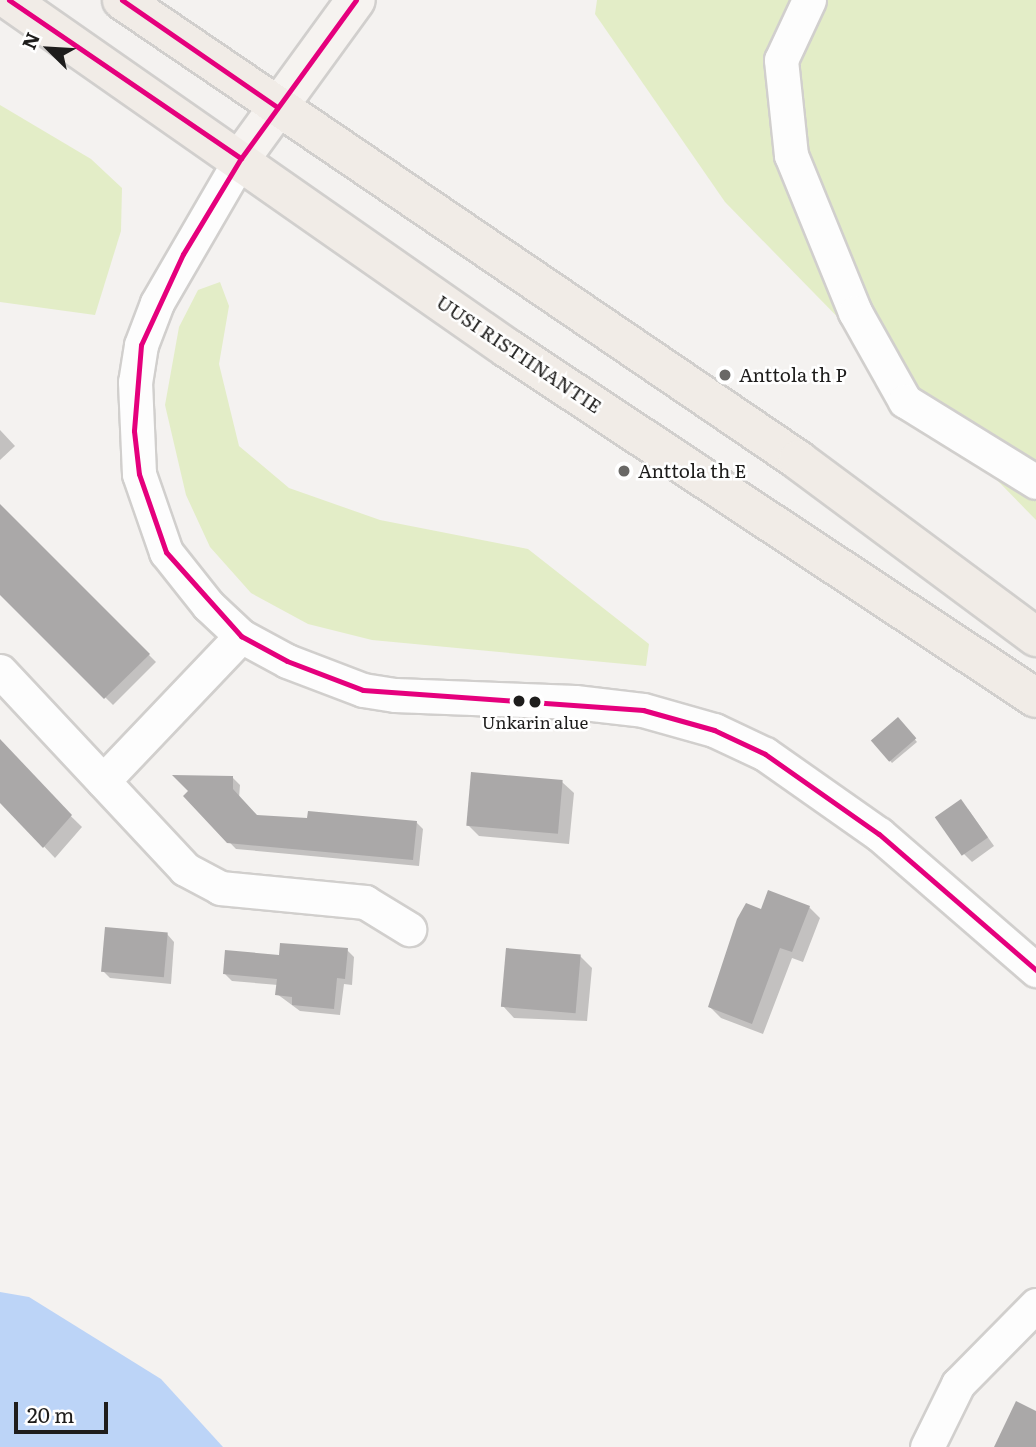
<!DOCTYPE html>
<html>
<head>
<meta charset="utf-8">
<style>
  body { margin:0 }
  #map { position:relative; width:1036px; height:1447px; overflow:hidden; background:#f4f2f0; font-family:Literata,serif }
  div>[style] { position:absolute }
  .green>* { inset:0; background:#e3edc7 }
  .water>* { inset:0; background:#bcd4f7 }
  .shadow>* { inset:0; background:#0003 }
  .building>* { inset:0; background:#aaa8a8; transform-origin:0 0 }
  .roads { filter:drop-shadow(2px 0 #d1cfcd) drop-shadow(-2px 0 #d1cfcd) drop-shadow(0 2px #d1cfcd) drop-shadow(0 -2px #d1cfcd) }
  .minor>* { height:33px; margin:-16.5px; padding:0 16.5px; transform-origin:16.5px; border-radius:16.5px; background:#fdfdfd }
  .major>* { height:38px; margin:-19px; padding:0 19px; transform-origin:19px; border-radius:19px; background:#f6f3f0 }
  .highway>* { height:38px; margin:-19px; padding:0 19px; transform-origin:19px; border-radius:19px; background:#f1ece7 }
  .bus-1>* { height:5px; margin:-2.5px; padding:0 2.5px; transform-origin:2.5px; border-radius:2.5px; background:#e5007d }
  .dots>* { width:19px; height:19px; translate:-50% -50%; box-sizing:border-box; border:4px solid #fff; border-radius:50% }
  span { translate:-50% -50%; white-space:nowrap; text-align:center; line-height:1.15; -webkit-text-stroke:5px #fff; paint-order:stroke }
  .bus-label { font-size:17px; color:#1e1d1c }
  .street-label { font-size:19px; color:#1e1d1c }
  .poi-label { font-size:19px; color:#1e1d1c }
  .left { translate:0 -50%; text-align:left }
  .north { position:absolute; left:14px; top:14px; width:70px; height:70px; -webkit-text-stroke:5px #fff; paint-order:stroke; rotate:294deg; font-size:19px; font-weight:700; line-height:28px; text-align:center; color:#1e1d1c }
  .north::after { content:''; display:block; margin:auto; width:24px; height:32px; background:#1e1d1c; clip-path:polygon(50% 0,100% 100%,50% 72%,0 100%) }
  .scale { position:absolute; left:14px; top:1402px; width:94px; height:32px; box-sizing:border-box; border:4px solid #1e1d1c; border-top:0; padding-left:9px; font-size:21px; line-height:24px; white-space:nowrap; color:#1e1d1c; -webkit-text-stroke:5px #fff; paint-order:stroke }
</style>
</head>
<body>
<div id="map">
  <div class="green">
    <div style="clip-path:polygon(597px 0,1036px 0,1036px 520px,725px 202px,595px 14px)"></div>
    <div style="clip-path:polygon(0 105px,91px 159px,122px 188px,121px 231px,95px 315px,0 302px)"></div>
    <div style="clip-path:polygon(220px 282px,229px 306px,219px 364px,239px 446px,289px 488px,380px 520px,528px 549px,649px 644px,646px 666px,372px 640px,308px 624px,251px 593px,210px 547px,186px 495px,165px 405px,179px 327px,198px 290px)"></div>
  </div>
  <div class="water">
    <div style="clip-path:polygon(0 1292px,29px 1297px,161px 1379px,223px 1447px,0 1447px)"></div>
  </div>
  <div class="shadow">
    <div style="clip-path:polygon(0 430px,15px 446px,0 460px)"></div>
    <div style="clip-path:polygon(0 506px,156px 662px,113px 705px,0 593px)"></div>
    <div style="clip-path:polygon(901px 722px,917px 742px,892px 763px,872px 740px)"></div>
    <div style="clip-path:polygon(0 747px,82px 827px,55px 858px,0 800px)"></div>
    <div style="clip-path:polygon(233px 778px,240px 785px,239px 798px,257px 817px,416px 822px,423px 829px,419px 866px,236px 849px,185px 796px)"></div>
    <div style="clip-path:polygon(562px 782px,574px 793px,569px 844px,479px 836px,468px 825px)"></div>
    <div style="clip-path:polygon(968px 809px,994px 846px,972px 862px,964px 854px)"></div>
    <div style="clip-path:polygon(809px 907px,820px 918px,803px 962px,792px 958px,763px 1034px,721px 1018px,710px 1007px,762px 912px)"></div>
    <div style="clip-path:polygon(167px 934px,174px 942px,171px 984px,110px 978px,103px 971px)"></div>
    <div style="clip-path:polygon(347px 950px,354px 957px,352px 985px,344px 984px,340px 1015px,300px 1011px,277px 994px,278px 985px,232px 981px,225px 974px,281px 957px)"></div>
    <div style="clip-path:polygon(580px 956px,592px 968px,587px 1021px,514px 1018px,503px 1006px)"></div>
  </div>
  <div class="building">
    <div style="clip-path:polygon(0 504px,150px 654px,104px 699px,0 595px)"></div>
    <div style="left:898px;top:717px;width:28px;height:36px;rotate:49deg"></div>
    <div style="clip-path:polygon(0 739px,72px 815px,43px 848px,0 803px)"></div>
    <div style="left:471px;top:772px;width:92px;height:54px;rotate:5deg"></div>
    <div style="clip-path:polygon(172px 775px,233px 776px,233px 789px,257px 815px,307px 818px,308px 811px,417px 821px,413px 860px,227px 843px,183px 796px,188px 791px)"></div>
    <div style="left:961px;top:799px;width:47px;height:32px;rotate:55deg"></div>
    <div style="clip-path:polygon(768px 890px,810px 906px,792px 952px,780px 948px,752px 1024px,708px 1007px,737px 919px,746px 903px,761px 909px)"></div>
    <div style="left:105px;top:927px;width:63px;height:45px;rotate:5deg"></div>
    <div style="clip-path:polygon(280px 943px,348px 948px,345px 979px,337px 978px,334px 1009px,292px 1005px,292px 997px,275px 995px,277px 979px,223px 974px,225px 950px,279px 955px)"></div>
    <div style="left:506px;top:948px;width:75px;height:59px;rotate:5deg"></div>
    <div style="clip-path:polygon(1016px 1401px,1036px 1411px,1036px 1447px,994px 1447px)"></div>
  </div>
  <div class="roads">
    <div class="minor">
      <div style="left:809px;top:0;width:66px;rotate:115deg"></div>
      <div style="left:781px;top:60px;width:96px;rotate:84deg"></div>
      <div style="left:791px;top:155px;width:170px;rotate:67.8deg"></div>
      <div style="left:855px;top:312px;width:102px;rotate:60.7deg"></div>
      <div style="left:905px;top:401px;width:154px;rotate:31.7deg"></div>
      <div style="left:241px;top:158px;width:168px;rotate:120.1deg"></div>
      <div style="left:157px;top:303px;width:45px;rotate:110.9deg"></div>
      <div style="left:141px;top:345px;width:37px;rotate:99deg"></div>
      <div style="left:135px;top:382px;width:92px;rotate:87.5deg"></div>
      <div style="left:139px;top:474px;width:83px;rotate:70.9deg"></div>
      <div style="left:166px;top:552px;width:68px;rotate:51.6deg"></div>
      <div style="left:208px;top:605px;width:45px;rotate:43.2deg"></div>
      <div style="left:241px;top:636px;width:52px;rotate:28.5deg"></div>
      <div style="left:287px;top:661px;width:81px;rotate:20.9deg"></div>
      <div style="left:363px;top:690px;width:32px;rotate:9deg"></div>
      <div style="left:395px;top:695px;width:180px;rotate:2.2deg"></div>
      <div style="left:575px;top:702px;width:68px;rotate:6.7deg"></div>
      <div style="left:643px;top:710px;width:74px;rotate:15.7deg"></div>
      <div style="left:714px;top:730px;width:56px;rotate:25.2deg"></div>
      <div style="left:765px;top:754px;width:139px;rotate:35.1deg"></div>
      <div style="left:879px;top:834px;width:208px;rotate:40.9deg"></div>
      <div style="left:0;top:671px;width:271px;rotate:46.9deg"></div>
      <div style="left:185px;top:869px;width:40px;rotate:28deg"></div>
      <div style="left:220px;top:888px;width:146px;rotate:5.5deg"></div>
      <div style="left:365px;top:902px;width:52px;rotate:31.5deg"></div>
      <div style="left:103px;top:781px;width:200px;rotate:-46.4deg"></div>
      <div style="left:927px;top:1447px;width:70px;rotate:-63.8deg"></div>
      <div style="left:958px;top:1384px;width:111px;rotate:-45.4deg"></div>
    </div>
    <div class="major">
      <div style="left:241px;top:158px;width:195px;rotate:-54deg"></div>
    </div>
    <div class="highway">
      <div style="left:9px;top:0;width:608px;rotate:34.95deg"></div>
      <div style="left:507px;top:348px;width:634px;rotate:33.49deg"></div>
      <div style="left:122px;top:0;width:818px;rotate:34.23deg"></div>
      <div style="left:798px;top:460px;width:297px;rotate:36.6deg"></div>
    </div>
  </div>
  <div class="bus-1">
    <div style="left:9px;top:0;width:281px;rotate:34.3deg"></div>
    <div style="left:122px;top:0;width:188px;rotate:34.6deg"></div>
    <div style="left:356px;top:0;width:195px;rotate:126deg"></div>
    <div style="left:241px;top:158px;width:112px;rotate:121.1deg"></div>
    <div style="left:183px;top:254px;width:100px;rotate:114.8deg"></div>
    <div style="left:141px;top:345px;width:86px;rotate:94.7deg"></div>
    <div style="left:134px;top:431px;width:43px;rotate:83.4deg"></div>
    <div style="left:139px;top:474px;width:83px;rotate:70.9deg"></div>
    <div style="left:166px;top:552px;width:113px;rotate:48.2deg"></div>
    <div style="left:241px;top:636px;width:52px;rotate:28.5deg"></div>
    <div style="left:287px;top:661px;width:81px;rotate:20.9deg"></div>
    <div style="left:363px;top:690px;width:281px;rotate:4.1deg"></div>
    <div style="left:643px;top:710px;width:74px;rotate:15.7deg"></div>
    <div style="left:714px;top:730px;width:56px;rotate:25.2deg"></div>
    <div style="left:765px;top:754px;width:139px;rotate:35.1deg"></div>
    <div style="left:879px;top:834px;width:208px;rotate:40.9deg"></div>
  </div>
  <div class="dots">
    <div style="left:725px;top:375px;background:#696866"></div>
    <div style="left:624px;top:471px;background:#696866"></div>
    <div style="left:519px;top:701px;background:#1e1d1c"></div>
    <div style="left:535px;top:702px;background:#1e1d1c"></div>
  </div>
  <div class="bus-label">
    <span style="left:535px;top:722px">Unkarin alue</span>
  </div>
  <div class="street-label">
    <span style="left:519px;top:354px;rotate:34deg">UUSI RISTIINANTIE</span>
  </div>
  <div class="poi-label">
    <span class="left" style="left:739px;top:375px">Anttola th P</span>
    <span class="left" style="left:638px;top:471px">Anttola th E</span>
  </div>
  <div class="north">N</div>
  <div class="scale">20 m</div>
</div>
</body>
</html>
